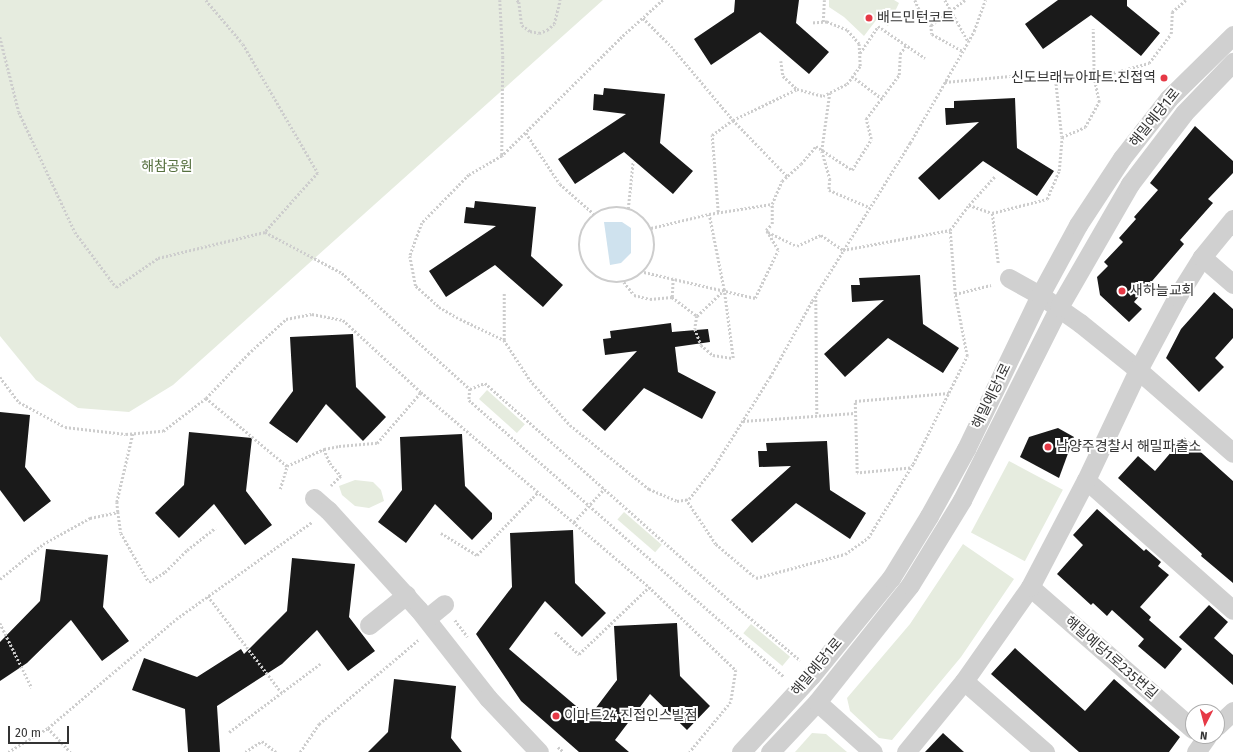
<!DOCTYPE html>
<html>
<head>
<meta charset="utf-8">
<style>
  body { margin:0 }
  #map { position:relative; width:1233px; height:752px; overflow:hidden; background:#fff; font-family:"Fira Sans","Noto Sans KR",sans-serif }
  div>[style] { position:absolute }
  .green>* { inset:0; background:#e6ecdf; transform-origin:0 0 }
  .water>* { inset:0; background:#cfe2ee }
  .building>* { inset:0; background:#1a1a1a }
  .path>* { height:2.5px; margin-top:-1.25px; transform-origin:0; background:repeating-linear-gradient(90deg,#cdcdcd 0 2px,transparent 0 4px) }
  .path>.ring { margin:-1.25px; padding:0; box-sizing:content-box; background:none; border:2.5px solid #cdcdcd; border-radius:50% }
  .minor>* { height:19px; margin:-9.5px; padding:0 9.5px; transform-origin:9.5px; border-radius:9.5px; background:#d0d0d0 }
  .dots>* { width:11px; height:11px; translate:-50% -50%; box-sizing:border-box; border:2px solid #fff; border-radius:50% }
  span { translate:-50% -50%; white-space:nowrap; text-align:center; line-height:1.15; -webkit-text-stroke:4px #fff; paint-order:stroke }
  .poi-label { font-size:14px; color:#333 }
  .left { translate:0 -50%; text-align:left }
  .right { translate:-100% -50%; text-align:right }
  .street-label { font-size:14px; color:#333 }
  .park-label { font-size:14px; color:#56703f }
  .north { position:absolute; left:1185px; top:704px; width:40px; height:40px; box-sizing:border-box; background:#fff; border:1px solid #adadad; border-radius:50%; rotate:186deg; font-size:11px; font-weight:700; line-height:16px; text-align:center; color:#333 }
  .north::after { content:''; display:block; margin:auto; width:14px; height:18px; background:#e63946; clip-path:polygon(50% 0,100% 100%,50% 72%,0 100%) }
  .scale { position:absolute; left:8px; top:726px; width:61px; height:18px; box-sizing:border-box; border:2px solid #333; border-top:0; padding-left:5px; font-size:12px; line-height:14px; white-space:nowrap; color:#333; -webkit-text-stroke:3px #fff; paint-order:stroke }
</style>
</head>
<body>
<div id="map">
  <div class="green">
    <div style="clip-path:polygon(0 0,603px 0,173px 385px,129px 412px,78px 408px,36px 380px,0 336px)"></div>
    <div style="clip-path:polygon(829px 0,894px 0,899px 3px,888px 26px,877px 19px,864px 36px,844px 17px,829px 7px)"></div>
    <div style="left:487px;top:390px;width:51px;height:12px;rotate:42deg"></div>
    <div style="left:1009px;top:461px;width:61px;height:81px;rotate:28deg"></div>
    <div style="clip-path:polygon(355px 480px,373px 482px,381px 490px,384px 501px,369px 508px,355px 506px,342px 495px,339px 486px)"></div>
    <div style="left:624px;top:512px;width:50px;height:10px;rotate:41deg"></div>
    <div style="clip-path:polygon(963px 544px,1014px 579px,961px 657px,892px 740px,879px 738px,850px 711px,847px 698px,910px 624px)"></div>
    <div style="left:751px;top:624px;width:51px;height:12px;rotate:40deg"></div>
    <div style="clip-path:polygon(812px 733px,826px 734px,847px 752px,795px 752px)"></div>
  </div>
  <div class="water">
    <div style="clip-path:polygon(604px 222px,622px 222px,631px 228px,631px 253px,621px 263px,610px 265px)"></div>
  </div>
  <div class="building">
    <div style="clip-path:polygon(735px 0,799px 0,796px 23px,829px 52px,809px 74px,760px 32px,711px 65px,694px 39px,734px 12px)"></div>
    <div style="clip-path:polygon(1058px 0,1127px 0,1127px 6px,1160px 33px,1141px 56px,1091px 15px,1043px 49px,1025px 24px)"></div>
    <div style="clip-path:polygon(604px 88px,665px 94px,660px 143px,693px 171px,673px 194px,624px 152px,575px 184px,558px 159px,626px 114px,593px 110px,594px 94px,603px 95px)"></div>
    <div style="clip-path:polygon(1015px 98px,1017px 148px,1054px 171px,1037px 196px,983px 161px,939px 200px,918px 178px,979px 122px,946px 125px,945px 108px,954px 108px,954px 101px)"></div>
    <div style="clip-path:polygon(1195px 126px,1233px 161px,1233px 173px,1208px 199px,1213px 203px,1180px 240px,1184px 244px,1134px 302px,1142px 309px,1129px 322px,1100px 295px,1097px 277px,1108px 266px,1104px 262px,1123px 242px,1119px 238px,1136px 219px,1134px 217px,1158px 190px,1150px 183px)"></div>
    <div style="clip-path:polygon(475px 201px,536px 207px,531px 256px,563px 285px,543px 307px,495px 265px,446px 297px,429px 271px,496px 226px,464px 223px,466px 207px,474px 208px)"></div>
    <div style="clip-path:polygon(920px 275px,923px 324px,959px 348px,943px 373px,888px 338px,845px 377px,824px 354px,884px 300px,852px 302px,851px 285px,860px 285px,859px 278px)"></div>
    <div style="clip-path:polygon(1214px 292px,1233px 309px,1233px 338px,1215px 358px,1224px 367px,1199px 392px,1166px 358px,1181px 329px)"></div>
    <div style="clip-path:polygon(671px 323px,672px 332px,708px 329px,710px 342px,675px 347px,678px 372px,716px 392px,702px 419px,644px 388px,605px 431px,582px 410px,637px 351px,605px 355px,603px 339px,611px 338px,610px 331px)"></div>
    <div style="clip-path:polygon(353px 334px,356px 387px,386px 417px,363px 441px,326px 404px,297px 443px,269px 423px,293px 391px,290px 337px)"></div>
    <div style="clip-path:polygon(0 412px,30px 415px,25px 467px,51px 501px,24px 522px,0 490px)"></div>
    <div style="clip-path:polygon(1058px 428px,1074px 437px,1059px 478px,1020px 457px,1029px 437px)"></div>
    <div style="clip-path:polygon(189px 432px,252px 438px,246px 491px,272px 525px,245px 545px,214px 504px,179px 538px,155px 513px,184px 485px)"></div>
    <div style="clip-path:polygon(462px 434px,465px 486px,492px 513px,492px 519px,472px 540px,435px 504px,406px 543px,378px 522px,402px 490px,400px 437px)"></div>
    <div style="clip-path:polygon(1184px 437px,1233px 481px,1233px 583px,1201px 556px,1202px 554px,1118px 478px,1138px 456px,1155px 471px)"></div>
    <div style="clip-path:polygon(827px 441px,830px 490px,866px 513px,850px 539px,796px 503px,752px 543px,731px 520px,791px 466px,759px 467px,758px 451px,767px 451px,766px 443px)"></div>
    <div style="clip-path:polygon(1097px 509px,1144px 551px,1146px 549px,1161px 562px,1158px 566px,1169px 575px,1140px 607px,1151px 617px,1149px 620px,1182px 649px,1165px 669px,1138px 646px,1144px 639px,1112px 610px,1107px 616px,1093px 603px,1091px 605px,1057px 574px,1083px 545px,1073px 535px)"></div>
    <div style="clip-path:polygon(573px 530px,575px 583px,606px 613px,582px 637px,545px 601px,509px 649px,589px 717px,617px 680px,614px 626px,677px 623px,680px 676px,710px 706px,687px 730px,650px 694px,615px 740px,629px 752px,579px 752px,521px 701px,476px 634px,512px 587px,510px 533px)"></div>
    <div style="clip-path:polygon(46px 549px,108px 555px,103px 607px,129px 641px,102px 661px,71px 620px,27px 663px,0 681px,0 642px,40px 601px)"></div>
    <div style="clip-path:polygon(292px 558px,355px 564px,349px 617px,375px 651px,348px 671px,317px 630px,282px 664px,217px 706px,220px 752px,188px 752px,185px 709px,132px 690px,144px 658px,197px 677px,241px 649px,244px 654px,287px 611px)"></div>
    <div style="clip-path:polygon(1209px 605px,1228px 622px,1214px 638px,1233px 655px,1233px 685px,1179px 637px)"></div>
    <div style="clip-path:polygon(1015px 648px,1085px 711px,1114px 679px,1180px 737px,1169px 752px,1079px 752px,991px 674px)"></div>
    <div style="clip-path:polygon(394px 679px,456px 686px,451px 738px,462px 752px,368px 752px,388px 732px)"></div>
    <div style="clip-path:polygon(943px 733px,964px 752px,925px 752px)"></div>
  </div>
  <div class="path">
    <div style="left:206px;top:0;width:57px;rotate:49.9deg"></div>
    <div style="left:243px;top:44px;width:149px;rotate:59.8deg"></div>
    <div style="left:318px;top:173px;width:79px;rotate:131.9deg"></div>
    <div style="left:500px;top:0;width:57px;rotate:87deg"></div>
    <div style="left:503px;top:57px;width:99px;rotate:90.6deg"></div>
    <div style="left:517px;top:0;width:3px;rotate:45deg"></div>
    <div style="left:519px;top:2px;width:23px;rotate:83deg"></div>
    <div style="left:522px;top:25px;width:10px;rotate:37deg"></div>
    <div style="left:530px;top:31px;width:9px;rotate:13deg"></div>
    <div style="left:539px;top:33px;width:9px;rotate:-21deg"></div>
    <div style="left:547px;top:30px;width:9px;rotate:-41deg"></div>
    <div style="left:554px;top:24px;width:25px;rotate:-76deg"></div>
    <div style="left:663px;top:0;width:55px;rotate:137.9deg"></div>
    <div style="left:622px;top:37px;width:169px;rotate:135.2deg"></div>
    <div style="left:502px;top:156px;width:38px;rotate:150deg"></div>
    <div style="left:469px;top:175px;width:67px;rotate:134.4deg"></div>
    <div style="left:422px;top:223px;width:35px;rotate:110deg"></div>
    <div style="left:410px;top:256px;width:31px;rotate:79deg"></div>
    <div style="left:416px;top:286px;width:31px;rotate:42deg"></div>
    <div style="left:439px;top:307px;width:24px;rotate:30deg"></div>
    <div style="left:460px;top:319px;width:49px;rotate:25.5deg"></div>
    <div style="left:504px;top:340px;width:48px;rotate:57deg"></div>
    <div style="left:530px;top:380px;width:60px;rotate:48.4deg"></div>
    <div style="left:570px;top:425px;width:102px;rotate:39deg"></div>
    <div style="left:649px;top:489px;width:30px;rotate:23deg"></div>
    <div style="left:677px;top:501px;width:12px;rotate:-9deg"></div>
    <div style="left:689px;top:499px;width:37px;rotate:-52deg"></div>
    <div style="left:712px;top:470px;width:110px;rotate:-58.1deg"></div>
    <div style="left:770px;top:377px;width:87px;rotate:-61.1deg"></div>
    <div style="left:812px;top:301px;width:186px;rotate:-58.2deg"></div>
    <div style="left:910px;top:143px;width:116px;rotate:-60.1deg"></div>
    <div style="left:968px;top:42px;width:13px;rotate:-61deg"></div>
    <div style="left:974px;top:31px;width:33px;rotate:-70deg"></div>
    <div style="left:915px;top:0;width:22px;rotate:66deg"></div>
    <div style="left:924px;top:20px;width:9px;rotate:36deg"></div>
    <div style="left:931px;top:25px;width:9px;rotate:84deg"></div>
    <div style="left:932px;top:34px;width:35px;rotate:29deg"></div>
    <div style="left:945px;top:0;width:47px;rotate:60.7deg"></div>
    <div style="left:643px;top:18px;width:40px;rotate:45deg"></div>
    <div style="left:671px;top:46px;width:97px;rotate:50deg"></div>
    <div style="left:733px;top:120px;width:78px;rotate:46deg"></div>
    <div style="left:823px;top:22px;width:22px;rotate:-87deg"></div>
    <div style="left:931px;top:25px;width:42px;rotate:-36.3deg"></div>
    <div style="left:0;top:37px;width:77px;rotate:75.8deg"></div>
    <div style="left:19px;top:112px;width:132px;rotate:65deg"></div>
    <div style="left:75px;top:232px;width:69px;rotate:53.3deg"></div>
    <div style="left:116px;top:287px;width:51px;rotate:-34.6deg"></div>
    <div style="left:158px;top:258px;width:110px;rotate:-13.7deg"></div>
    <div style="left:265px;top:232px;width:87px;rotate:28deg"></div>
    <div style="left:342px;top:273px;width:173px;rotate:42.2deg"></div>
    <div style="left:470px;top:389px;width:11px;rotate:95deg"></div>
    <div style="left:469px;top:400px;width:419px;rotate:41.3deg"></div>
    <div style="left:860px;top:53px;width:32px;rotate:-56deg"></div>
    <div style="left:878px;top:26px;width:57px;rotate:34.2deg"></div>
    <div style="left:781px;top:61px;width:15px;rotate:82deg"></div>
    <div style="left:783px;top:76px;width:19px;rotate:43deg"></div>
    <div style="left:797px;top:89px;width:27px;rotate:15deg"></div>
    <div style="left:823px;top:96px;width:27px;rotate:-27deg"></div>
    <div style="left:847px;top:84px;width:22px;rotate:-54deg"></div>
    <div style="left:860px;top:66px;width:22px;rotate:-93deg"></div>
    <div style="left:859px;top:44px;width:18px;rotate:-131deg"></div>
    <div style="left:847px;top:30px;width:22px;rotate:-158deg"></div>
    <div style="left:827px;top:22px;width:16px;rotate:176deg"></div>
    <div style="left:1055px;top:72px;width:39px;rotate:9deg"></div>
    <div style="left:1094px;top:78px;width:49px;rotate:-91.2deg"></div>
    <div style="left:852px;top:76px;width:38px;rotate:37deg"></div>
    <div style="left:945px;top:82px;width:110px;rotate:-5.2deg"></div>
    <div style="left:1055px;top:72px;width:65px;rotate:83.9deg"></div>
    <div style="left:830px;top:93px;width:59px;rotate:97.9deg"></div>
    <div style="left:822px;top:151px;width:29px;rotate:74deg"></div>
    <div style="left:830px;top:179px;width:11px;rotate:95deg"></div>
    <div style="left:829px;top:190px;width:43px;rotate:23deg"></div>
    <div style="left:526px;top:133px;width:61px;rotate:56.3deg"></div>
    <div style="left:560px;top:184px;width:45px;rotate:41.4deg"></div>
    <div style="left:969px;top:205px;width:40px;rotate:-48deg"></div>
    <div class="ring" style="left:579px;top:207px;width:73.5px;height:73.5px"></div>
    <div style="left:628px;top:209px;width:48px;rotate:-84.1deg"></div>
    <div style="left:718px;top:212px;width:77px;rotate:-94.5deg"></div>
    <div style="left:712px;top:135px;width:26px;rotate:-36deg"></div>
    <div style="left:733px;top:120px;width:71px;rotate:-25.8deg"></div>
    <div style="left:651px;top:228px;width:60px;rotate:-13.6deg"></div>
    <div style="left:709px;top:214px;width:64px;rotate:-9deg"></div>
    <div style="left:768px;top:232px;width:32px;rotate:26deg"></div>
    <div style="left:797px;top:246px;width:26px;rotate:-25deg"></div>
    <div style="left:821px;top:235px;width:27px;rotate:34deg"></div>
    <div style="left:843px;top:250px;width:109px;rotate:-10.6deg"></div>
    <div style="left:998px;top:263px;width:50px;rotate:-96.8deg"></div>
    <div style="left:992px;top:213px;width:57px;rotate:-14.3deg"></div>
    <div style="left:1047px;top:199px;width:30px;rotate:-67deg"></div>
    <div style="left:1059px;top:171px;width:34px;rotate:-85deg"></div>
    <div style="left:1062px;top:137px;width:25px;rotate:-23deg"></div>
    <div style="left:1085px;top:127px;width:29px;rotate:-61deg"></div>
    <div style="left:1099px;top:102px;width:25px;rotate:-102deg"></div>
    <div style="left:1094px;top:78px;width:57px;rotate:-15.3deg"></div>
    <div style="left:1149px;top:63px;width:36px;rotate:-53deg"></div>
    <div style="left:1171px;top:34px;width:22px;rotate:-87deg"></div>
    <div style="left:1172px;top:12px;width:18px;rotate:-41deg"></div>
    <div style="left:644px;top:272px;width:114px;rotate:13.2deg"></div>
    <div style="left:755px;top:298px;width:53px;rotate:-64.4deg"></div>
    <div style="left:778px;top:250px;width:23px;rotate:-121deg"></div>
    <div style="left:766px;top:230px;width:8px;rotate:-45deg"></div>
    <div style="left:772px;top:224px;width:20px;rotate:-90deg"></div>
    <div style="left:772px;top:204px;width:25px;rotate:-67deg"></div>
    <div style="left:782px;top:181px;width:25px;rotate:-42deg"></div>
    <div style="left:801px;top:164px;width:23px;rotate:-50deg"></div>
    <div style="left:816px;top:146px;width:43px;rotate:33.7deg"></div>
    <div style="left:852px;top:170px;width:36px;rotate:-58deg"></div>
    <div style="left:871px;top:139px;width:21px;rotate:-104deg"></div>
    <div style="left:866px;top:119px;width:55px;rotate:-53.1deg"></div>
    <div style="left:899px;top:75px;width:21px;rotate:-87deg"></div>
    <div style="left:900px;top:54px;width:11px;rotate:-56deg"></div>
    <div style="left:624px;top:282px;width:16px;rotate:52deg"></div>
    <div style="left:634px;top:295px;width:16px;rotate:14deg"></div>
    <div style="left:650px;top:299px;width:22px;rotate:-5deg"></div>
    <div style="left:672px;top:297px;width:31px;rotate:37deg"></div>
    <div style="left:697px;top:316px;width:13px;rotate:99deg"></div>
    <div style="left:695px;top:329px;width:17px;rotate:69deg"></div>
    <div style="left:701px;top:345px;width:16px;rotate:40deg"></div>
    <div style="left:713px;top:355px;width:20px;rotate:9deg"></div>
    <div style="left:733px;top:358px;width:69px;rotate:-97.5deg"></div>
    <div style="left:724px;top:290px;width:77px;rotate:-101.2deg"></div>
    <div style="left:955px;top:294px;width:64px;rotate:-94.5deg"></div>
    <div style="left:950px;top:230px;width:31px;rotate:-53deg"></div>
    <div style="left:969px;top:205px;width:24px;rotate:19deg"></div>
    <div style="left:816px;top:296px;width:120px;rotate:89.5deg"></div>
    <div style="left:672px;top:297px;width:18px;rotate:-87deg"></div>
    <div style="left:697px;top:316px;width:37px;rotate:-44deg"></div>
    <div style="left:504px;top:340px;width:48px;rotate:-90deg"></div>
    <div style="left:0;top:377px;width:31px;rotate:53deg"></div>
    <div style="left:19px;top:402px;width:52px;rotate:28.5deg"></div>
    <div style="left:65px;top:427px;width:61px;rotate:6.5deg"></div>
    <div style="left:126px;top:434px;width:37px;rotate:-5deg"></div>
    <div style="left:163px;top:431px;width:54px;rotate:-37.5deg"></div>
    <div style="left:206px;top:398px;width:61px;rotate:-46.3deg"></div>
    <div style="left:248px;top:354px;width:52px;rotate:-42.6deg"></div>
    <div style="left:286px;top:319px;width:26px;rotate:-11deg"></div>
    <div style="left:312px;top:314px;width:32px;rotate:11deg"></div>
    <div style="left:343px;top:320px;width:106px;rotate:42.7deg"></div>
    <div style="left:421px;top:392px;width:300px;rotate:40.5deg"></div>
    <div style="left:649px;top:587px;width:120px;rotate:43.7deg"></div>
    <div style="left:736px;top:670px;width:32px;rotate:99deg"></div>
    <div style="left:731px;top:702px;width:65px;rotate:129.4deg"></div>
    <div style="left:470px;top:389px;width:16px;rotate:-22deg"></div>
    <div style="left:485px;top:383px;width:336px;rotate:41.6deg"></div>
    <div style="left:736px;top:606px;width:84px;rotate:40.2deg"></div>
    <div style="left:206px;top:398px;width:106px;rotate:40deg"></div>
    <div style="left:287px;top:466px;width:41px;rotate:-24.7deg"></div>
    <div style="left:324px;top:449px;width:15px;rotate:-11deg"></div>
    <div style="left:339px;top:446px;width:38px;rotate:-5deg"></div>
    <div style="left:377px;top:443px;width:67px;rotate:-49.2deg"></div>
    <div style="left:743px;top:421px;width:112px;rotate:-4.1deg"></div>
    <div style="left:133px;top:434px;width:70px;rotate:103.2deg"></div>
    <div style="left:117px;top:502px;width:10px;rotate:84deg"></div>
    <div style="left:118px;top:512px;width:21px;rotate:82deg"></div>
    <div style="left:121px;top:533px;width:56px;rotate:60.3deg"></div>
    <div style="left:149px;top:582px;width:19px;rotate:-32deg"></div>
    <div style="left:165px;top:572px;width:31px;rotate:-45deg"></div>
    <div style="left:187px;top:550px;width:36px;rotate:-38deg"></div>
    <div style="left:324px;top:449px;width:15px;rotate:67deg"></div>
    <div style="left:330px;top:463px;width:17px;rotate:50deg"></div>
    <div style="left:341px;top:476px;width:14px;rotate:135deg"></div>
    <div style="left:910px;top:468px;width:53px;rotate:174.6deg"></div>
    <div style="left:857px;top:473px;width:72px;rotate:-91.6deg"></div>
    <div style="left:855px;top:401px;width:94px;rotate:-4.9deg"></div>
    <div style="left:280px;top:489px;width:24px;rotate:-73deg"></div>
    <div style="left:686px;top:499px;width:54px;rotate:56.3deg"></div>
    <div style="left:716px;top:544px;width:52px;rotate:40.4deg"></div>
    <div style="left:756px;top:578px;width:92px;rotate:-15.1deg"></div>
    <div style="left:845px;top:554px;width:28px;rotate:-35deg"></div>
    <div style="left:868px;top:538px;width:87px;rotate:-58.7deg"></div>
    <div style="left:913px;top:464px;width:121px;rotate:-63.4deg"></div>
    <div style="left:967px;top:356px;width:63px;rotate:-101deg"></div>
    <div style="left:955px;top:294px;width:37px;rotate:-14deg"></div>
    <div style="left:574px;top:522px;width:45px;rotate:-47.7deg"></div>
    <div style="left:441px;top:533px;width:42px;rotate:31.4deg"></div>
    <div style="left:477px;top:555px;width:88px;rotate:-45.9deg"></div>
    <div style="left:0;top:579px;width:55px;rotate:-39.1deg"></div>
    <div style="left:43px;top:544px;width:54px;rotate:-29deg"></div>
    <div style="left:90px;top:518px;width:29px;rotate:-12deg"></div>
    <div style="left:208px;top:596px;width:122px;rotate:52.7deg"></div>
    <div style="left:455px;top:620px;width:21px;rotate:53deg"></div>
    <div style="left:0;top:623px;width:72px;rotate:63.8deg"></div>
    <div style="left:555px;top:632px;width:33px;rotate:43deg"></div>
    <div style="left:579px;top:654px;width:97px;rotate:-43.7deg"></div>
    <div style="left:48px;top:728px;width:33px;rotate:47deg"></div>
    <div style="left:229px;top:732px;width:114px;rotate:-36.8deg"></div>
    <div style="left:558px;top:747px;width:8px;rotate:40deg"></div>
    <div style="left:8px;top:752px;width:47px;rotate:-31deg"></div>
    <div style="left:48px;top:728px;width:168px;rotate:-40.4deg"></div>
    <div style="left:176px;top:619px;width:167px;rotate:-35.5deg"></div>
    <div style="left:245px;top:752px;width:20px;rotate:-33deg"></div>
    <div style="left:262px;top:741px;width:18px;rotate:38deg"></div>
    <div style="left:300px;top:752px;width:34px;rotate:-56deg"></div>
    <div style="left:319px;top:724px;width:130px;rotate:-40.3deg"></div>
  </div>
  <div class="minor">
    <div style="left:1202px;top:257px;width:41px;rotate:41.1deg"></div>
    <div style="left:1009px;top:278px;width:35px;rotate:29deg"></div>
    <div style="left:1040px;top:295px;width:49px;rotate:35deg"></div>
    <div style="left:1080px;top:323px;width:75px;rotate:39deg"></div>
    <div style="left:1138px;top:370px;width:126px;rotate:41.1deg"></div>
    <div style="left:1086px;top:480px;width:196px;rotate:41.5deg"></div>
    <div style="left:314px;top:498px;width:18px;rotate:41deg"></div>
    <div style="left:328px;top:510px;width:135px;rotate:47.7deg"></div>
    <div style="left:419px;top:610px;width:112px;rotate:51.9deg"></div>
    <div style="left:488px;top:698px;width:74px;rotate:46.6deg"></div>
    <div style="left:1030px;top:587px;width:216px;rotate:41.1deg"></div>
    <div style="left:427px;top:618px;width:22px;rotate:-39deg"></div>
    <div style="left:369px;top:625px;width:48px;rotate:-39deg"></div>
    <div style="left:964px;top:681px;width:108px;rotate:41.2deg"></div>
    <div style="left:817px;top:702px;width:75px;rotate:41.8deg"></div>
    <div style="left:1217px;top:726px;width:22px;rotate:-43deg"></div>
    <div style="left:741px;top:752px;width:103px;rotate:-47.4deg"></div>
    <div style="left:811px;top:676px;width:127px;rotate:-50.8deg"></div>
    <div style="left:891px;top:578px;width:73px;rotate:-58.5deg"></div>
    <div style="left:929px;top:516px;width:77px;rotate:-61.1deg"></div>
    <div style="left:966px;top:449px;width:171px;rotate:-64.3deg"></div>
    <div style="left:1040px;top:295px;width:80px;rotate:-61.5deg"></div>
    <div style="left:1078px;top:225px;width:80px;rotate:-56.7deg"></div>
    <div style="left:1122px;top:158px;width:76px;rotate:-51.9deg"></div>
    <div style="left:1169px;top:98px;width:90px;rotate:-44.5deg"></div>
    <div style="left:770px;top:752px;width:69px;rotate:-46.8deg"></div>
    <div style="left:817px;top:702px;width:149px;rotate:-51.5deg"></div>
    <div style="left:910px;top:585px;width:100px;rotate:-58.5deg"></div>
    <div style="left:962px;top:500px;width:216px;rotate:-63.3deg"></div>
    <div style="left:1059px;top:307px;width:142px;rotate:-60deg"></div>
    <div style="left:1130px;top:184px;width:89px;rotate:-52.7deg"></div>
    <div style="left:1184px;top:113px;width:71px;rotate:-46.1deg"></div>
    <div style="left:906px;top:752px;width:92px;rotate:-50.8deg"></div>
    <div style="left:964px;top:681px;width:115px;rotate:-54.9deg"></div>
    <div style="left:1030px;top:587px;width:121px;rotate:-62.4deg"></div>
    <div style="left:1086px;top:480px;width:122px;rotate:-64.7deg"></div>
    <div style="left:1138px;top:370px;width:83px;rotate:-61.9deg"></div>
    <div style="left:1177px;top:297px;width:47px;rotate:-58deg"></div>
    <div style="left:1202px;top:257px;width:49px;rotate:-50.8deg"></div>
    <div style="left:1196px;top:752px;width:19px;rotate:-55deg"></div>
  </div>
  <div class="dots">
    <div style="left:869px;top:18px;background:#e63946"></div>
    <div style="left:1164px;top:78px;background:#e63946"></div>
    <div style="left:1122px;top:291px;background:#e63946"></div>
    <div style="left:1048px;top:447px;background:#e63946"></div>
    <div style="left:556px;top:716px;background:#e63946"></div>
  </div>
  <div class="poi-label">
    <span class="left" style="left:877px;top:18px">배드민턴코트</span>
    <span class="right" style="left:1156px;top:78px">신도브래뉴아파트.진접역</span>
    <span class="left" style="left:1130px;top:291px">새하늘교회</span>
    <span class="left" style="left:1056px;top:447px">남양주경찰서 해밀파출소</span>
    <span class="left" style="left:564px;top:716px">이마트24 진접인스빌점</span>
  </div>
  <div class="street-label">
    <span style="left:1155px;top:118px;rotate:-51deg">해밀예당1로</span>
    <span style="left:992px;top:396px;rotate:-64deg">해밀예당1로</span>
    <span style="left:1111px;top:658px;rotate:41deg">해밀예당1로235번길</span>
    <span style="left:817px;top:667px;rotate:-50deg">해밀예당1로</span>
  </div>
  <div class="park-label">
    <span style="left:167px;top:167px">해참공원</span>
  </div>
  <div class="north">N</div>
  <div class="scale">20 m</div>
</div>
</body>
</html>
